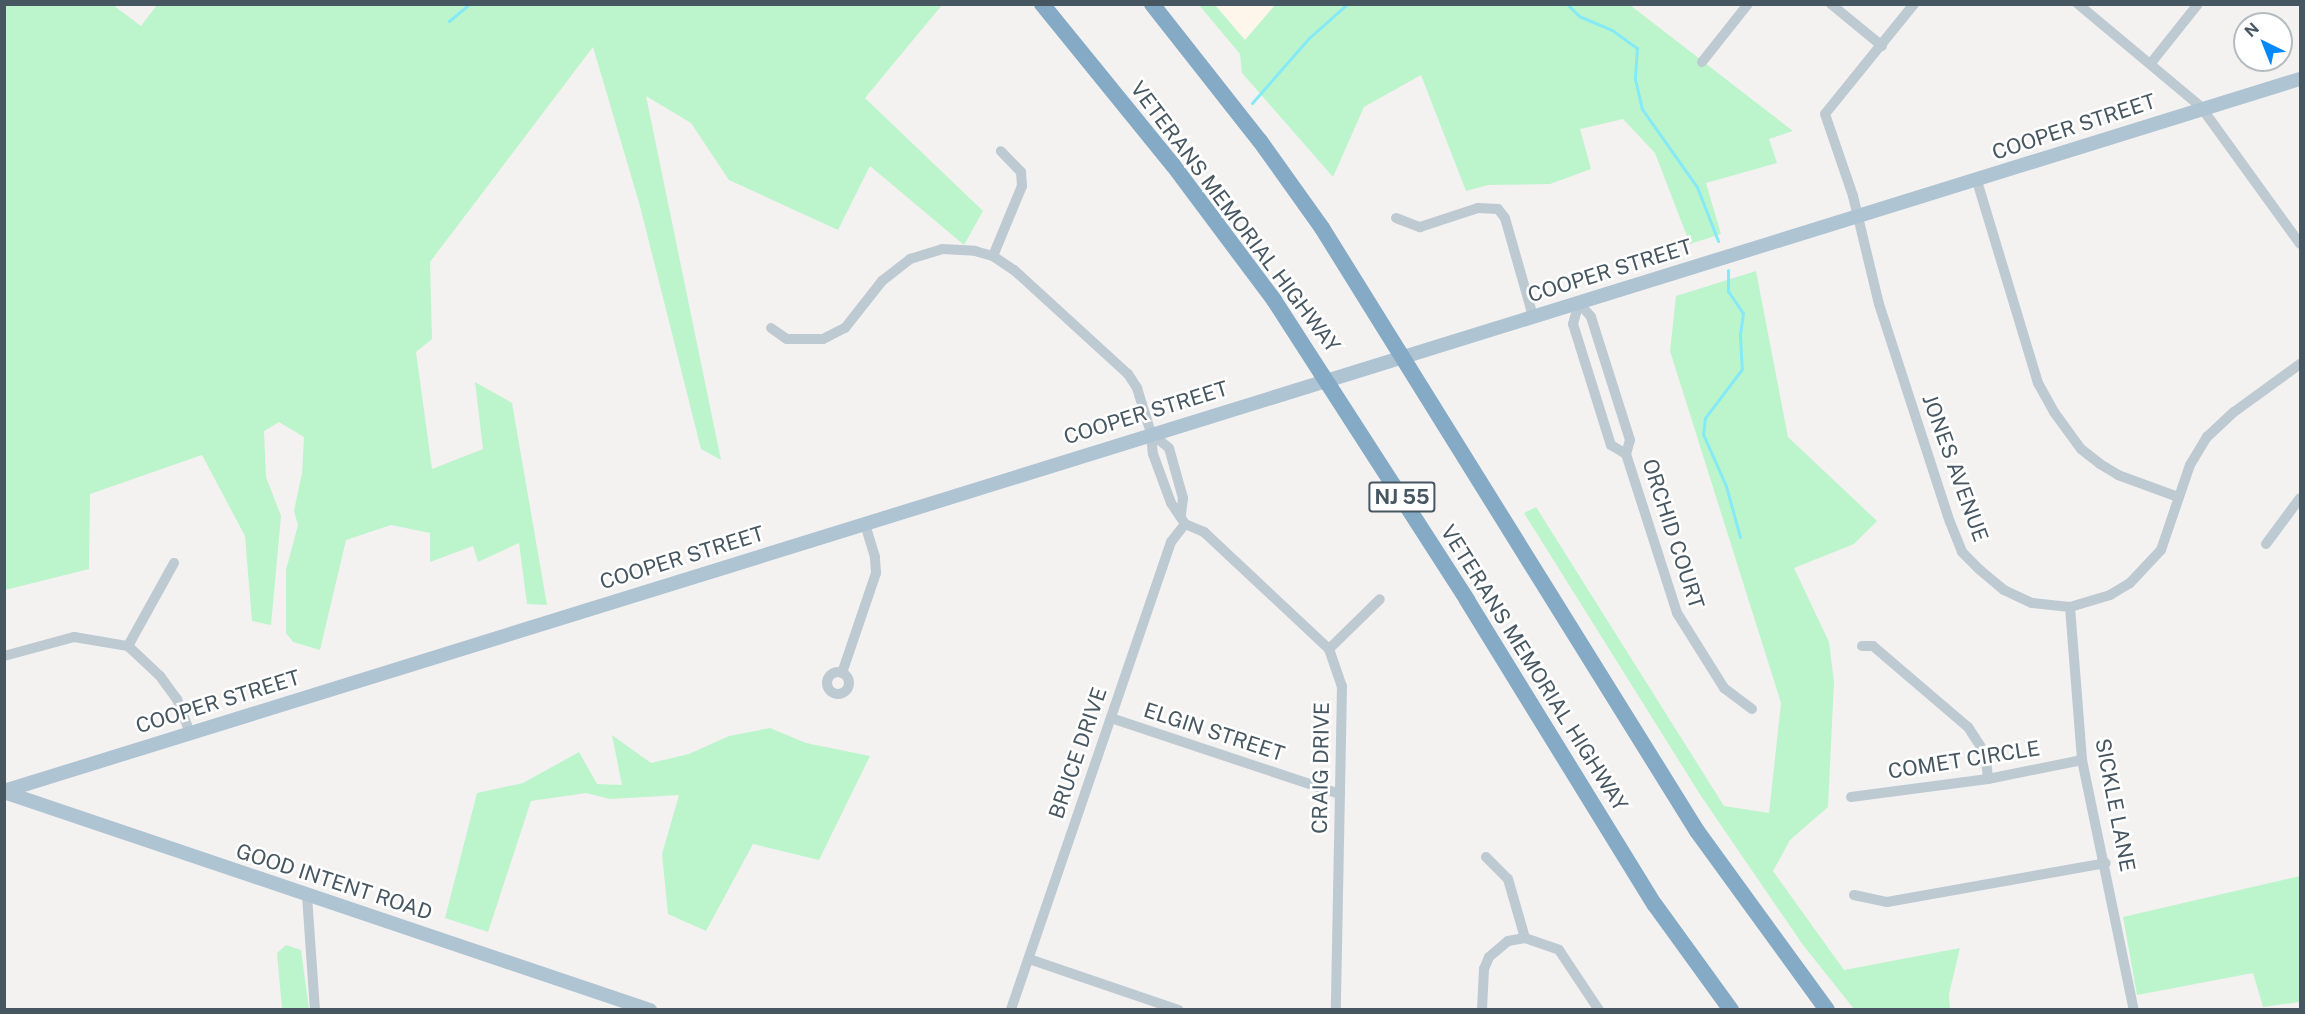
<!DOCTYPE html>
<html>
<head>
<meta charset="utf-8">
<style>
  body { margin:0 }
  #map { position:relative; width:2305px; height:1014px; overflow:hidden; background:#f4f1f1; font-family:"Public Sans",sans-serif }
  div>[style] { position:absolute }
  .commercial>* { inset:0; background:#fef6eb }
  .green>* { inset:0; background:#bcf5cc }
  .stream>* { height:3px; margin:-1.5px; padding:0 1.5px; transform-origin:1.5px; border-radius:1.5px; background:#85eaf6 }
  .minor>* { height:10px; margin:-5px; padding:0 5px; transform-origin:5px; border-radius:5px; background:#becad2 }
  .minor>.ring { margin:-5px; padding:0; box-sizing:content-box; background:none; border:10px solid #becad2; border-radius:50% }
  .major>* { height:14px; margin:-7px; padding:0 7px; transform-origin:7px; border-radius:7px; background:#aec4d2 }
  .highway>* { height:16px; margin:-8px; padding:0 8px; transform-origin:8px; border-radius:8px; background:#84aac5 }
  span { translate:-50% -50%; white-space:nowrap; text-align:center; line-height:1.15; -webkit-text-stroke:5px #fff; paint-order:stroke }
  .shield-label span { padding:2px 4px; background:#fff; border:2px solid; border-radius:4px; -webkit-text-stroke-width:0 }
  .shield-label { font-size:20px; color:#475761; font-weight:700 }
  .street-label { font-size:21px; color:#475761 }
  .frame { position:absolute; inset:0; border:6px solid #475761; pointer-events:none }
  .north { position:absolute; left:2233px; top:12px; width:60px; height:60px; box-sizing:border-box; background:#fff; border:2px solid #b5bcc0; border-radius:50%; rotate:317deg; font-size:16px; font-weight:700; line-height:24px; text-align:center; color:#475761 }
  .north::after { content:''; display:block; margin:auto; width:21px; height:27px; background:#0588fa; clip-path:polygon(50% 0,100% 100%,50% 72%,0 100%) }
</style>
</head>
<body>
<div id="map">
  <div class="commercial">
    <div style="clip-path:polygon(1215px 5px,1275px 5px,1245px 41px)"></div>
  </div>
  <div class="green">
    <div style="clip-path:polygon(157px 5px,942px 5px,865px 98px,983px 211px,964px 245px,870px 166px,838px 230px,729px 180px,691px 123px,646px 96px,721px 460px,701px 449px,640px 206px,593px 47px,430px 262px,432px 339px,416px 352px,432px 469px,483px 449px,475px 382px,512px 403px,547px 605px,527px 604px,519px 543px,478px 562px,473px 546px,430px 562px,430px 533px,391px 525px,346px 540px,320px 650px,293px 642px,286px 633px,286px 570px,298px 525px,294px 511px,302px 473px,304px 437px,279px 422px,264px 431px,266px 477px,281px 516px,271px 625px,252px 621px,245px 536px,202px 455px,90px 494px,89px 569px,5px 590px,5px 5px,113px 5px,141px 26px)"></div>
    <div style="clip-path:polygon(1199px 5px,1215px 5px,1245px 40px,1275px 5px,1630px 5px,1793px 131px,1769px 139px,1777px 163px,1706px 183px,1721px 234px,1690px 244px,1655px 153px,1623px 119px,1580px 129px,1591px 169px,1550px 184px,1488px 185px,1466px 191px,1421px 75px,1364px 107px,1333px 177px,1242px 73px,1240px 54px)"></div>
    <div style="clip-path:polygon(1756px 271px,1788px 437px,1877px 521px,1854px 544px,1794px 568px,1829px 642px,1834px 682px,1828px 807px,1790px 840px,1773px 871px,1844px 970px,1960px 948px,1949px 994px,1950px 1009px,1854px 1009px,1803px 945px,1701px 796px,1524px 513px,1536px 507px,1724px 806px,1769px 813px,1781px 703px,1670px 351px,1676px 296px)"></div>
    <div style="clip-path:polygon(770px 728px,806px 743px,870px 756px,819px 860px,753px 844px,706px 931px,668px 914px,662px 854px,679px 795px,610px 799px,586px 793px,531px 801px,488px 932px,445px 918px,477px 793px,523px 783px,579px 752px,597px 784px,622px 785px,612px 735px,651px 763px,689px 754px,729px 736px)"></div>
    <div style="clip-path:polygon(2300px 876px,2300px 1002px,2263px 1007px,2253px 973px,2137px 995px,2123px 917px)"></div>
    <div style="clip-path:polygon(286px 945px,301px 950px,309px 1009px,282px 1009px,277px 953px)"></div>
  </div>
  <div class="stream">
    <div style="left:1567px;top:4px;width:17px;rotate:45deg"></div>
    <div style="left:1579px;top:16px;width:36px;rotate:23deg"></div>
    <div style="left:1612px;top:30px;width:31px;rotate:36deg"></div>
    <div style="left:1637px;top:48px;width:31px;rotate:94deg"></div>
    <div style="left:1635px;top:79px;width:31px;rotate:77deg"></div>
    <div style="left:1642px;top:109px;width:95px;rotate:54.8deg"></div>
    <div style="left:1697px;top:187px;width:58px;rotate:68.7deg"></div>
    <div style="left:449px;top:21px;width:26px;rotate:-40deg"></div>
    <div style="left:1252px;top:103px;width:86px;rotate:-48.8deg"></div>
    <div style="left:1309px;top:38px;width:51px;rotate:-41.8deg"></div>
    <div style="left:1728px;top:270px;width:21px;rotate:90deg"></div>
    <div style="left:1728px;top:291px;width:27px;rotate:56deg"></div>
    <div style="left:1743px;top:313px;width:22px;rotate:98deg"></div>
    <div style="left:1740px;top:335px;width:34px;rotate:87deg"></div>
    <div style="left:1742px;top:369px;width:61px;rotate:127.1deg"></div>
    <div style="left:1705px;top:418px;width:16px;rotate:97deg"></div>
    <div style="left:1703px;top:434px;width:57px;rotate:66.1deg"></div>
    <div style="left:1726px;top:486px;width:53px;rotate:74.6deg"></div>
  </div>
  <div class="minor">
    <div style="left:1831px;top:4px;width:66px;rotate:39.5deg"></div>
    <div style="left:1914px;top:4px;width:141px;rotate:129deg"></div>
    <div style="left:1825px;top:114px;width:87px;rotate:71.1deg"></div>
    <div style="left:1853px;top:196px;width:111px;rotate:76.5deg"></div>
    <div style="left:1879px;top:304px;width:229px;rotate:72deg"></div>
    <div style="left:1950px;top:522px;width:32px;rotate:68deg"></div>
    <div style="left:1962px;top:552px;width:25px;rotate:45deg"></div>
    <div style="left:1980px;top:570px;width:31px;rotate:40deg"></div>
    <div style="left:2004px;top:590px;width:31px;rotate:25deg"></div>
    <div style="left:2032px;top:603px;width:38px;rotate:6deg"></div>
    <div style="left:2070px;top:607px;width:42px;rotate:-16.7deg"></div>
    <div style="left:2110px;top:595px;width:23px;rotate:-31deg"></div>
    <div style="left:2130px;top:583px;width:45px;rotate:-46.8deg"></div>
    <div style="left:2161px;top:550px;width:90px;rotate:-71.2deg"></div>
    <div style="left:2190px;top:465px;width:33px;rotate:-59deg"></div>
    <div style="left:2207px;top:437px;width:37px;rotate:-43deg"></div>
    <div style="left:2234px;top:412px;width:82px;rotate:-36deg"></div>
    <div style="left:2078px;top:4px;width:160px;rotate:39.9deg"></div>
    <div style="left:2201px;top:107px;width:169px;rotate:54.1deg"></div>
    <div style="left:1702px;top:62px;width:74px;rotate:-51.6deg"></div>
    <div style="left:2151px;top:63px;width:75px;rotate:-51.5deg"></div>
    <div style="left:1977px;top:181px;width:211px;rotate:73.2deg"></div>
    <div style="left:2038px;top:383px;width:33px;rotate:61deg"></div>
    <div style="left:2054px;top:412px;width:46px;rotate:53.9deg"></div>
    <div style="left:2081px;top:449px;width:24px;rotate:38deg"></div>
    <div style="left:2100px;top:464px;width:21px;rotate:31deg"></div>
    <div style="left:2118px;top:475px;width:64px;rotate:20.1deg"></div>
    <div style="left:1396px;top:218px;width:26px;rotate:21deg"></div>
    <div style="left:1420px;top:227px;width:61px;rotate:-18.1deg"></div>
    <div style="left:1478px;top:208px;width:20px;rotate:3deg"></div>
    <div style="left:1498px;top:209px;width:11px;rotate:52deg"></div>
    <div style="left:1505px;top:218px;width:102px;rotate:74.1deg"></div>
    <div style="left:993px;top:256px;width:76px;rotate:-67.5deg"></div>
    <div style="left:1022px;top:186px;width:14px;rotate:-94deg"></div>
    <div style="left:1021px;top:172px;width:29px;rotate:-134deg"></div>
    <div style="left:1579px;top:303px;width:18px;rotate:49deg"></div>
    <div style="left:1591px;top:317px;width:129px;rotate:72.4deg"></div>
    <div style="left:1630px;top:440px;width:15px;rotate:106deg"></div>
    <div style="left:1626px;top:454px;width:167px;rotate:72.2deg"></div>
    <div style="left:1677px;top:613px;width:89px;rotate:57.9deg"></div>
    <div style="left:1724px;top:688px;width:35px;rotate:37deg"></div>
    <div style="left:1579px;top:303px;width:22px;rotate:106deg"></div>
    <div style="left:1573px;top:324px;width:127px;rotate:72.6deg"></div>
    <div style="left:1611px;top:445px;width:17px;rotate:31deg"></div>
    <div style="left:771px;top:328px;width:19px;rotate:35deg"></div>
    <div style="left:787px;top:339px;width:36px"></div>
    <div style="left:823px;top:339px;width:25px;rotate:-27deg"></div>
    <div style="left:845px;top:328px;width:60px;rotate:-51.8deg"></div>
    <div style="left:882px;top:281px;width:36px;rotate:-38deg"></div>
    <div style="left:910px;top:259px;width:34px;rotate:-17deg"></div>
    <div style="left:942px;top:249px;width:33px;rotate:3deg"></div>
    <div style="left:975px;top:251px;width:19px;rotate:16deg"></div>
    <div style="left:993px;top:256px;width:25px;rotate:34deg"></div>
    <div style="left:1014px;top:270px;width:154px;rotate:42.4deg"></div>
    <div style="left:1128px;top:374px;width:17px;rotate:57deg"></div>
    <div style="left:1137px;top:388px;width:47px;rotate:72.7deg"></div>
    <div style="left:1151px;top:433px;width:21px;rotate:85deg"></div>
    <div style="left:1153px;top:454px;width:52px;rotate:69.8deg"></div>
    <div style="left:1171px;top:503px;width:25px;rotate:56deg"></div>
    <div style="left:1185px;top:524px;width:23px;rotate:128deg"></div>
    <div style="left:1171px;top:542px;width:495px;rotate:108.9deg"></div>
    <div style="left:1151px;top:433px;width:23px;rotate:40deg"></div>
    <div style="left:1169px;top:448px;width:52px;rotate:74.4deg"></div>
    <div style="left:1183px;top:498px;width:16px;rotate:97deg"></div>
    <div style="left:1185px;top:524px;width:21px;rotate:23deg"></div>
    <div style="left:1204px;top:532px;width:171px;rotate:43.1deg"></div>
    <div style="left:1329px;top:649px;width:39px;rotate:71deg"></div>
    <div style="left:1342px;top:686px;width:324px;rotate:91.1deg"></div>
    <div style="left:2266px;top:544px;width:57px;rotate:-53.5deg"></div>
    <div style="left:2070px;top:607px;width:153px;rotate:85.5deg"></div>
    <div style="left:2082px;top:760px;width:255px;rotate:78.3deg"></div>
    <div style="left:128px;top:646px;width:95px;rotate:-61deg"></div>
    <div style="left:1862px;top:646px;width:11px"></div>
    <div style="left:1873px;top:646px;width:125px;rotate:40.5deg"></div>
    <div style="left:1968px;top:727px;width:31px;rotate:57deg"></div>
    <div style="left:1985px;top:753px;width:26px;rotate:83deg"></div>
    <div style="left:1329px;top:649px;width:71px;rotate:-44.4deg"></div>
    <div style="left:4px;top:656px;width:73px;rotate:-15.2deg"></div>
    <div style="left:74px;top:637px;width:55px;rotate:9.5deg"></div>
    <div style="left:128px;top:646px;width:44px;rotate:43.2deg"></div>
    <div style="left:160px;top:676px;width:29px;rotate:54deg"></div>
    <div style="left:177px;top:699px;width:34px;rotate:69deg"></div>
    <div class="ring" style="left:827px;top:672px;width:12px;height:12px"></div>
    <div style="left:842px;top:673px;width:106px;rotate:-71.2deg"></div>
    <div style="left:876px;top:573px;width:16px;rotate:-94deg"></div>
    <div style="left:875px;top:557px;width:34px;rotate:-107deg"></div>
    <div style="left:1111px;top:718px;width:241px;rotate:18.4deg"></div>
    <div style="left:1851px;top:797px;width:138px;rotate:-7.5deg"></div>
    <div style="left:1988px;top:779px;width:96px;rotate:-11.4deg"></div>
    <div style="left:1486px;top:857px;width:31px;rotate:45deg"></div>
    <div style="left:1508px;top:879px;width:61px;rotate:73.9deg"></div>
    <div style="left:1854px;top:895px;width:34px;rotate:12deg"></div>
    <div style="left:1887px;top:902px;width:222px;rotate:-10.1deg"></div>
    <div style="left:307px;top:896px;width:114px;rotate:86deg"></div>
    <div style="left:1029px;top:959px;width:158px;rotate:18.8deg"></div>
    <div style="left:1482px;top:1010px;width:41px;rotate:-87.2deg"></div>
    <div style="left:1484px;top:969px;width:13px;rotate:-67deg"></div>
    <div style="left:1489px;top:957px;width:25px;rotate:-40deg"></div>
    <div style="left:1508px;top:941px;width:17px;rotate:-10deg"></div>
    <div style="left:1525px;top:938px;width:36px;rotate:19deg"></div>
    <div style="left:1559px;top:950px;width:72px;rotate:56.3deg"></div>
  </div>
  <div class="major">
    <div style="left:4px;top:791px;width:2404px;rotate:-17.23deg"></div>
    <div style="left:4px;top:792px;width:682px;rotate:18.65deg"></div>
  </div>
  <div class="highway">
    <div style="left:1042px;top:4px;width:208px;rotate:50.9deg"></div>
    <div style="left:1173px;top:165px;width:169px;rotate:53.2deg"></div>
    <div style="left:1274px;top:300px;width:357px;rotate:57.2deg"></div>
    <div style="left:1467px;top:600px;width:358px;rotate:58.4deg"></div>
    <div style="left:1655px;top:905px;width:130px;rotate:54.1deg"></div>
    <div style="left:1152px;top:4px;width:174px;rotate:51.8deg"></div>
    <div style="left:1260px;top:141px;width:107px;rotate:54.5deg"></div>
    <div style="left:1322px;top:228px;width:710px;rotate:58.12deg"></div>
    <div style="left:1697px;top:831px;width:221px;rotate:54deg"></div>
  </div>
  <div class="shield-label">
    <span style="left:1402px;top:497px">NJ 55</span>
  </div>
  <div class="street-label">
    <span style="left:2074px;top:127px;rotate:-18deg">COOPER STREET</span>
    <span style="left:1235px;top:217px;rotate:53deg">VETERANS MEMORIAL HIGHWAY</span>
    <span style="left:1610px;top:271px;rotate:-17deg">COOPER STREET</span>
    <span style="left:1146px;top:413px;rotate:-17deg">COOPER STREET</span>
    <span style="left:1955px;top:468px;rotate:70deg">JONES AVENUE</span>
    <span style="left:1673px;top:534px;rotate:72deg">ORCHID COURT</span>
    <span style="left:682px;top:558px;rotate:-17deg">COOPER STREET</span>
    <span style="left:1534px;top:668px;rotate:58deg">VETERANS MEMORIAL HIGHWAY</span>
    <span style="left:218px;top:702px;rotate:-17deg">COOPER STREET</span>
    <span style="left:1214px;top:732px;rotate:18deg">ELGIN STREET</span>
    <span style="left:1078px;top:753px;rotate:-71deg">BRUCE DRIVE</span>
    <span style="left:1964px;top:760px;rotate:-9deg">COMET CIRCLE</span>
    <span style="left:1321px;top:768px;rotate:-89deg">CRAIG DRIVE</span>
    <span style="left:2115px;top:805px;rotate:79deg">SICKLE LANE</span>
    <span style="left:334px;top:882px;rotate:18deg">GOOD INTENT ROAD</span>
  </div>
  <div class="frame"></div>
  <div class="north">N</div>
</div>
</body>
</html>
